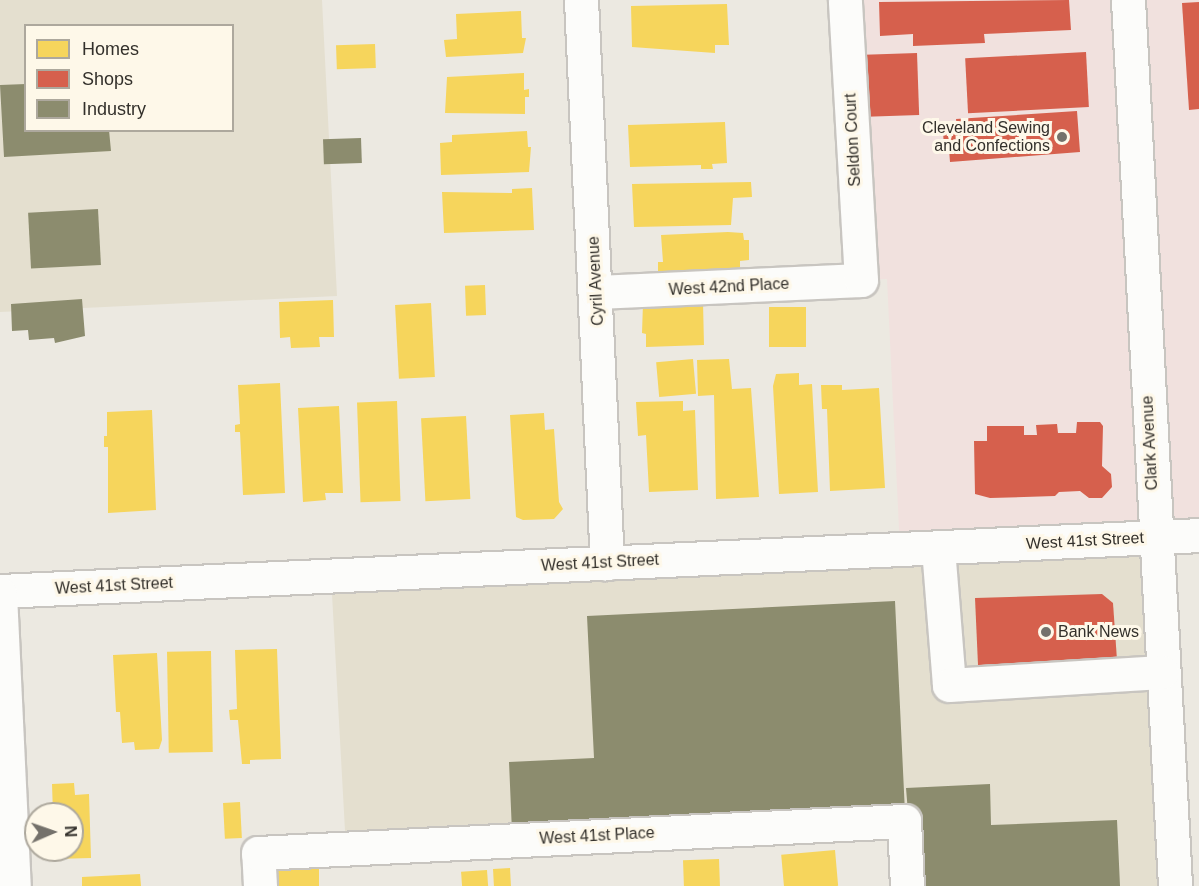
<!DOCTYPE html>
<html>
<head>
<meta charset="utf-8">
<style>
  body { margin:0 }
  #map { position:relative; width:1199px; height:886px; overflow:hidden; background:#ece9e1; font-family:Arial,sans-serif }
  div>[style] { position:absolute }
  .commercial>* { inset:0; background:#f1e1de }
  .built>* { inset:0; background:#e4dfcf }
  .homes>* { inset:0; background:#f6d55c; transform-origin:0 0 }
  .shops>* { inset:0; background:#d6604d; transform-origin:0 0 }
  .industry>* { inset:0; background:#8c8c6e; transform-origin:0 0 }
  .roads { filter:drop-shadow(2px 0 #c8c5c0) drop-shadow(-2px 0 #c8c5c0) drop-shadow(0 2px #c8c5c0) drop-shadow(0 -2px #c8c5c0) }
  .minor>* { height:33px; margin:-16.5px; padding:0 16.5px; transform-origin:16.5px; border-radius:16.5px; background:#fcfcfa }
  .dots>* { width:16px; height:16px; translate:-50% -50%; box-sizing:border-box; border:3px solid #fef8e9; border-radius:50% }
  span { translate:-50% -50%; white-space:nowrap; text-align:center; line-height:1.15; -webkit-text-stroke:6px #fef8e9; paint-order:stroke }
  .poi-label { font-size:16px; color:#33302b }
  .right { translate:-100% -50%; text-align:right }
  .left { translate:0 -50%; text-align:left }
  .street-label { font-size:16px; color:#33302b }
  .legend { position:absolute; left:24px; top:24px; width:210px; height:108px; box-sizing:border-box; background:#fef8e9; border:2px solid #ada89d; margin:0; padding:8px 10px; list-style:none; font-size:18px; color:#33302b }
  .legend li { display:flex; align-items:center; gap:12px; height:30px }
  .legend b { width:30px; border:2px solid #ada89d }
  .north { position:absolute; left:24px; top:802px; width:60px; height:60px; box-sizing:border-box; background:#fef8e9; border:2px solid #ada89d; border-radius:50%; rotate:88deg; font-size:16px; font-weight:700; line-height:24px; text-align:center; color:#33302b }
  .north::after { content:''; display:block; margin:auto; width:21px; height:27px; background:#74716b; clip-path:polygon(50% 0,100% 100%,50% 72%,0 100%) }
</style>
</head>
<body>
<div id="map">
  <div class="commercial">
    <div style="clip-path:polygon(845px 0,1199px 0,1199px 535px,900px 549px,887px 279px,861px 280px)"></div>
  </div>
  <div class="built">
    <div style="clip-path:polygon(evenodd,0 0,322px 0,337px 296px,0 312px,0 0,26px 26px,232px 26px,232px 130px,26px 130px,26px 26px)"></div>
    <div style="clip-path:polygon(1155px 538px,1175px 886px,907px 886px,904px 821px,346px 849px,331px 576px)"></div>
  </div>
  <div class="homes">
    <div style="clip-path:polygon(727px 4px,729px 45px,715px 45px,715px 53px,632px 47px,631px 6px)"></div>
    <div style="clip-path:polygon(521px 11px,522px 38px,526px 38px,523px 53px,446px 57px,444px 40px,457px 39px,456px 14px)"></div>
    <div style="left:375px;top:44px;width:24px;height:39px;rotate:88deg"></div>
    <div style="clip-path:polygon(524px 73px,524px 90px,529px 89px,529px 97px,525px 97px,525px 114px,445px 113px,447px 77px)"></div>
    <div style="clip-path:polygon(725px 122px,727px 163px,712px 164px,713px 169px,701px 169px,701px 165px,630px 167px,628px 125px)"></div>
    <div style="clip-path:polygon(527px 131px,528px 147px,531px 147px,529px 172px,441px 175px,440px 143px,452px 142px,452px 135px)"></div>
    <div style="clip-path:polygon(751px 182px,752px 197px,733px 198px,731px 225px,634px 227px,632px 184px)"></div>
    <div style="clip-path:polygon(532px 188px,534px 230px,444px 233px,442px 192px,512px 193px,512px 189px)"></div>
    <div style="clip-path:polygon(728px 232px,743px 233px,744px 240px,749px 240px,749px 260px,740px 261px,740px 272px,664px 277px,663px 271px,658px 271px,658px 262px,663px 262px,661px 235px)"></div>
    <div style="left:485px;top:285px;width:30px;height:20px;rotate:88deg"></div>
    <div style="clip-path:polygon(333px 300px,334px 337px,319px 337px,320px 347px,291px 348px,290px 337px,280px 338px,279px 302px)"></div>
    <div style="clip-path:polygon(703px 302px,704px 345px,646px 347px,646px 334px,642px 333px,643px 303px)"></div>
    <div style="left:431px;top:303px;width:74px;height:36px;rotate:87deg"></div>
    <div style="left:769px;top:307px;width:37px;height:40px"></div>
    <div style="left:693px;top:359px;width:35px;height:37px;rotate:85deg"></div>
    <div style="clip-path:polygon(729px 359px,732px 389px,751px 388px,759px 497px,716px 499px,714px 395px,698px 396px,697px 360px)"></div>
    <div style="clip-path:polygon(799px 373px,799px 385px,812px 384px,818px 492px,779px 494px,773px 386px,776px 374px)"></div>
    <div style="clip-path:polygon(280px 383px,285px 493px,243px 495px,240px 432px,235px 432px,235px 425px,240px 424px,238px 385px)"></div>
    <div style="clip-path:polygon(821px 385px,842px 385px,842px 390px,879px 388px,885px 488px,830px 491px,827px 409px,822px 409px)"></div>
    <div style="left:397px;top:401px;width:100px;height:40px;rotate:88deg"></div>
    <div style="clip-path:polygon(683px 401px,683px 411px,695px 410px,698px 490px,649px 492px,646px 435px,638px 436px,636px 402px)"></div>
    <div style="clip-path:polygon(339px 406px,343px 493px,325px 493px,326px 500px,303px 502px,298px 408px)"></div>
    <div style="clip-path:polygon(152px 410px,156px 510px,108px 513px,108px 447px,104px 447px,104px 436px,107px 436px,107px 412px)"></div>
    <div style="clip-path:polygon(544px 413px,545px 430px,554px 429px,559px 502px,563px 509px,554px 519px,523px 520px,516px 517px,510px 415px)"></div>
    <div style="left:466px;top:416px;width:83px;height:45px;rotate:87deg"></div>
    <div style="clip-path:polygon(277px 649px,281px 759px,250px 760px,250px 764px,242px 764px,238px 720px,230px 720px,229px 710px,237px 709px,235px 650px)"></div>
    <div style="left:211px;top:651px;width:101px;height:44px;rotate:89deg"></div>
    <div style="clip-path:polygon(157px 653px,162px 740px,159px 749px,135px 750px,134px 742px,122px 743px,120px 712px,116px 712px,113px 655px)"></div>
    <div style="clip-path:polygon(74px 783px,75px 795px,89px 794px,91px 858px,54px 859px,54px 850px,72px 850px,72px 814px,53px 814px,52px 784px)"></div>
    <div style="left:240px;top:802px;width:36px;height:17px;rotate:87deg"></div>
    <div style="left:835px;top:850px;width:36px;height:54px;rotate:85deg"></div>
    <div style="left:719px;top:859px;width:27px;height:36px;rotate:88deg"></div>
    <div style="clip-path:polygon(319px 866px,319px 886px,267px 886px,273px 867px)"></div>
    <div style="left:510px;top:868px;width:18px;height:17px;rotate:87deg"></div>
    <div style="left:487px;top:870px;width:16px;height:26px;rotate:86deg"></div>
    <div style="clip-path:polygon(140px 874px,141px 886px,82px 886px,82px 877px)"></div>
  </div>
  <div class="shops">
    <div style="clip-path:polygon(1069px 0,1071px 30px,984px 34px,985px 43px,913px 46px,913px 34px,880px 36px,879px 2px)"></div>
    <div style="clip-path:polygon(1199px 2px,1199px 109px,1189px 110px,1182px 3px)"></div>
    <div style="left:1086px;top:52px;width:55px;height:121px;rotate:87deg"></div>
    <div style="left:917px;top:53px;width:62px;height:60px;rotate:88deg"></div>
    <div style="clip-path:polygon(1077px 111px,1080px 152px,950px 162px,949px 149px,944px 150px,943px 130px,957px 129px,956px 119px)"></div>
    <div style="clip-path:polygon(1077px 422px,1100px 422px,1103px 426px,1102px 466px,1111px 474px,1112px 487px,1102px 498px,1089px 498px,1080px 491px,1059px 492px,1055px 496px,990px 498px,975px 494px,974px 441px,987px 441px,987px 426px,1024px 426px,1024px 435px,1037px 435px,1036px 425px,1057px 424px,1058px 433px,1076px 433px)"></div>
    <div style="clip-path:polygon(1102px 594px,1113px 603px,1117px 660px,978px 665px,975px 598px)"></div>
  </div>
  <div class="industry">
    <div style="clip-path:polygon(26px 84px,26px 130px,109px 130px,111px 151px,4px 157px,0 85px)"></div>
    <div style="left:361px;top:138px;width:25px;height:38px;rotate:88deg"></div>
    <div style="left:98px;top:209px;width:56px;height:70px;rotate:87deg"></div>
    <div style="clip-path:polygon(82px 299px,85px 336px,55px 343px,54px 338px,29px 340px,28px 330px,12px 331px,11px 304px)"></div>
    <div style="clip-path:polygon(895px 601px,905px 813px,512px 832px,509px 762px,594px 758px,587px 616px)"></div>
    <div style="clip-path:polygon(990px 784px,991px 825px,1117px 820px,1120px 886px,914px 886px,906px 788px)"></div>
  </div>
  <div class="roads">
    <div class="minor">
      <div style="left:581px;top:0;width:564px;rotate:87.36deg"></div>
      <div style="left:1128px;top:0;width:887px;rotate:86.96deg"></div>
      <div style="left:597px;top:292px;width:264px;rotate:-2.6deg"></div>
      <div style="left:861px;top:280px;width:280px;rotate:-93.3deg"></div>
      <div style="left:938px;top:548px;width:137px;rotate:85.4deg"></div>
      <div style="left:949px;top:685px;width:213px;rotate:-3.5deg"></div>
      <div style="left:0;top:591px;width:1200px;rotate:-2.67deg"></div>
      <div style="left:0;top:594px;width:292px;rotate:87.3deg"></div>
      <div style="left:260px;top:886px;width:33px;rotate:-93deg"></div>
      <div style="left:258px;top:853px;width:647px;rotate:-2.84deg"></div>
      <div style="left:904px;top:821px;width:65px;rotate:87.4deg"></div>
    </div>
  </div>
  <div class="dots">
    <div style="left:1062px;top:137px;background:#74716b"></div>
    <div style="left:1046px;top:632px;background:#74716b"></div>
  </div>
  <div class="poi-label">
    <span class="right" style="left:1050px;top:137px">Cleveland Sewing<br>and Confections</span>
    <span class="left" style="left:1058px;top:632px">Bank News</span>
  </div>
  <div class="street-label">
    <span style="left:853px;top:140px;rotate:-93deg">Seldon Court</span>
    <span style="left:596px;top:281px;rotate:-93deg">Cyril Avenue</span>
    <span style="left:729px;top:287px;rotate:-3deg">West 42nd Place</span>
    <span style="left:1150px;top:443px;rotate:-93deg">Clark Avenue</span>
    <span style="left:1085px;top:541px;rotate:-3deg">West 41st Street</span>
    <span style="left:600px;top:563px;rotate:-3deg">West 41st Street</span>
    <span style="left:114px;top:586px;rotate:-3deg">West 41st Street</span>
    <span style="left:597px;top:836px;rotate:-3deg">West 41st Place</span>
  </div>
  <ul class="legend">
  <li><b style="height:16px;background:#f6d55c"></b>Homes</li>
  <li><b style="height:16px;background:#d6604d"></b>Shops</li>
  <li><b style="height:16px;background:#8c8c6e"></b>Industry</li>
  </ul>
  <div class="north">N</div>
</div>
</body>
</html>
